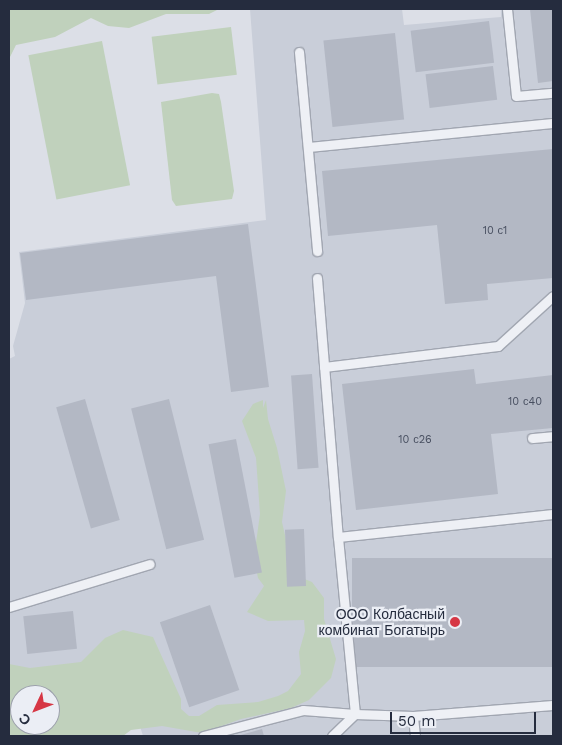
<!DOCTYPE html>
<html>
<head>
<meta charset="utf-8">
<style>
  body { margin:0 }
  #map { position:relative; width:562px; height:745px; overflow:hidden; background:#dcdfe7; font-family:"Work Sans",sans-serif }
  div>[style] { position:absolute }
  .built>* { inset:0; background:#c9ced9 }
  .green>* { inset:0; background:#c0d1bc; transform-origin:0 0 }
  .building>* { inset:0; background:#b3b8c4; transform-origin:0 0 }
  .roads { filter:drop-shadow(1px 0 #a1a6b1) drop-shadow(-1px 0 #a1a6b1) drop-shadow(0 1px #a1a6b1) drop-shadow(0 -1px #a1a6b1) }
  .service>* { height:9px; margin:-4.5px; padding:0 4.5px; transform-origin:4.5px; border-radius:4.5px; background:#eef0f5 }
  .dots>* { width:14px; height:14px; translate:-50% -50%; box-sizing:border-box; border:2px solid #ebeef5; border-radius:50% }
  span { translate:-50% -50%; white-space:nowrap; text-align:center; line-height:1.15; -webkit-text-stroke:4.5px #ebeef5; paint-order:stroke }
  .number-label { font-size:11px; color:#484f60 }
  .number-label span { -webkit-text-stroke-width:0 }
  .poi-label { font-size:14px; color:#252c3e }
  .right { translate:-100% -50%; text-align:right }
  .frame { position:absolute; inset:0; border:10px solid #252c3e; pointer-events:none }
  .north { position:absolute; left:10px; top:685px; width:50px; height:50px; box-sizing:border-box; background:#ebeef5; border:1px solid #9ca0ac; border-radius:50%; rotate:227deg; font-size:14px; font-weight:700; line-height:20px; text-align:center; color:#252c3e }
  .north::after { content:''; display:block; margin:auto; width:18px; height:22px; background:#d63745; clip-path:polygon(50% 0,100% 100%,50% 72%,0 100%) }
  .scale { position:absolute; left:390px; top:712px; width:146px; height:22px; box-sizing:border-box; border:2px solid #252c3e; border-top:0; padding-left:6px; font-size:15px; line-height:18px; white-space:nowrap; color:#252c3e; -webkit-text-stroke:4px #ebeef5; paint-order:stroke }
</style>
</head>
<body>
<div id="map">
  <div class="built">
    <div style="clip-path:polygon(evenodd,250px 9px,402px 9px,404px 25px,501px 17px,501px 9px,553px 9px,553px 736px,143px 736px,139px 723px,9px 736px,9px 359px,15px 356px,13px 346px,25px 303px,19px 252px,266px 220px,250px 9px,20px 695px,50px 695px,50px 725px,20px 725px,20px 695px)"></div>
  </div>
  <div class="green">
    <div style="clip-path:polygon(9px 9px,219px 9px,209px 14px,166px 14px,129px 28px,108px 26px,91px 18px,55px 37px,16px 45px,9px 59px)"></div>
    <div style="left:231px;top:27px;width:48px;height:80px;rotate:83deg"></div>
    <div style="left:102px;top:41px;width:147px;height:75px;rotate:79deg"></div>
    <div style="clip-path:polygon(212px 93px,219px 94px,221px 102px,234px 191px,232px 199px,176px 206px,172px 200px,161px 102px)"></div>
    <div style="clip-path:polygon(evenodd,263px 400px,263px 408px,266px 400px,268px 419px,277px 448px,286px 491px,282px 522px,287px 544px,302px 578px,312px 582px,324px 598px,324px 619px,336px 659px,331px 678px,309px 700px,291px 708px,241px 719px,202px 733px,162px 726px,131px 730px,123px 736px,9px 736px,9px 664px,30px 668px,81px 662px,105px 638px,123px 630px,153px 637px,181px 699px,181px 709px,189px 716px,199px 716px,217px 705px,258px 702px,278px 696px,288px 691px,301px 674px,299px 652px,305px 631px,304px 620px,268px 621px,247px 612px,264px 586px,258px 578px,254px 557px,260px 514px,256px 458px,242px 421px,253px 404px,263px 400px,20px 695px,50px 695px,50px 725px,20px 725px,20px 695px)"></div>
  </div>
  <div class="building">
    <div style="clip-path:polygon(530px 9px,553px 9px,553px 81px,538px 83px)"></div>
    <div style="left:489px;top:21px;width:42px;height:79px;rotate:83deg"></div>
    <div style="left:395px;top:33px;width:87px;height:72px;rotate:84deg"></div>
    <div style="left:493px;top:66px;width:34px;height:68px;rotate:83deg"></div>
    <div style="clip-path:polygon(553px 149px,553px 278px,487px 284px,488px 300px,445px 304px,437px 225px,328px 236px,322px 171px)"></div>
    <div style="clip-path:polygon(248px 224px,269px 387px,231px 392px,216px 276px,26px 300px,20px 253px)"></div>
    <div style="clip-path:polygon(474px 369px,476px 384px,553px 375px,553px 428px,491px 434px,498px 494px,356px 510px,342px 384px)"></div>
    <div style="left:312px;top:374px;width:94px;height:21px;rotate:86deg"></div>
    <div style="left:85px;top:399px;width:126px;height:30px;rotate:74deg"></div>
    <div style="left:169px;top:399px;width:145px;height:39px;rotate:76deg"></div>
    <div style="left:236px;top:439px;width:136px;height:28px;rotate:79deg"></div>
    <div style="left:304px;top:529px;width:57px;height:19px;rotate:88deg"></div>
    <div style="left:553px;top:558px;width:109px;height:201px;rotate:90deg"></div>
    <div style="left:210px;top:605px;width:90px;height:53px;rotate:71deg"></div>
    <div style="left:73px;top:611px;width:38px;height:50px;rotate:84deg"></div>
    <div style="clip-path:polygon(262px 729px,264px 736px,237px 736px)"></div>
  </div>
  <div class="roads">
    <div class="service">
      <div style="left:507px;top:9px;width:87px;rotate:84.1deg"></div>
      <div style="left:516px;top:96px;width:37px;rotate:-5deg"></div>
      <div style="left:299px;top:52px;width:200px;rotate:84.8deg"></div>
      <div style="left:308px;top:147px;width:246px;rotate:-5.6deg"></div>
      <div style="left:317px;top:278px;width:260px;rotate:85.4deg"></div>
      <div style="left:324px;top:367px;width:175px;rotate:-6.9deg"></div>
      <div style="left:498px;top:346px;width:74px;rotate:-42.3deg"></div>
      <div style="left:532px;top:438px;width:21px;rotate:-5deg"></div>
      <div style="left:9px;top:607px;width:147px;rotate:-17deg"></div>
      <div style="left:413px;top:716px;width:58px;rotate:-178deg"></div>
      <div style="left:355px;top:714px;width:178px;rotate:-95.5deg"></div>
      <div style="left:338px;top:537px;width:216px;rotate:-6.1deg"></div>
      <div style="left:203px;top:736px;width:103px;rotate:-14.6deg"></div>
      <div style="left:303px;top:710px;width:52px;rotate:4.4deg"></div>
      <div style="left:332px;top:736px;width:32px;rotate:-44deg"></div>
      <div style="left:415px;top:736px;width:20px;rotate:-96deg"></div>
      <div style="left:413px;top:716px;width:140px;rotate:-4.5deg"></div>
    </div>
  </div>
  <div class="dots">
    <div style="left:455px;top:622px;background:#d63745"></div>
  </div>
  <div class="number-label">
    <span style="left:495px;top:231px">10 с1</span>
    <span style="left:525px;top:402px">10 с40</span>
    <span style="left:415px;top:440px">10 с26</span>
  </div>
  <div class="poi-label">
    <span class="right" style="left:445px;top:622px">ООО Колбасный<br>комбинат Богатырь</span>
  </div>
  <div class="frame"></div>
  <div class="north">С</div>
  <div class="scale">50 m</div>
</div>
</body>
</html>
